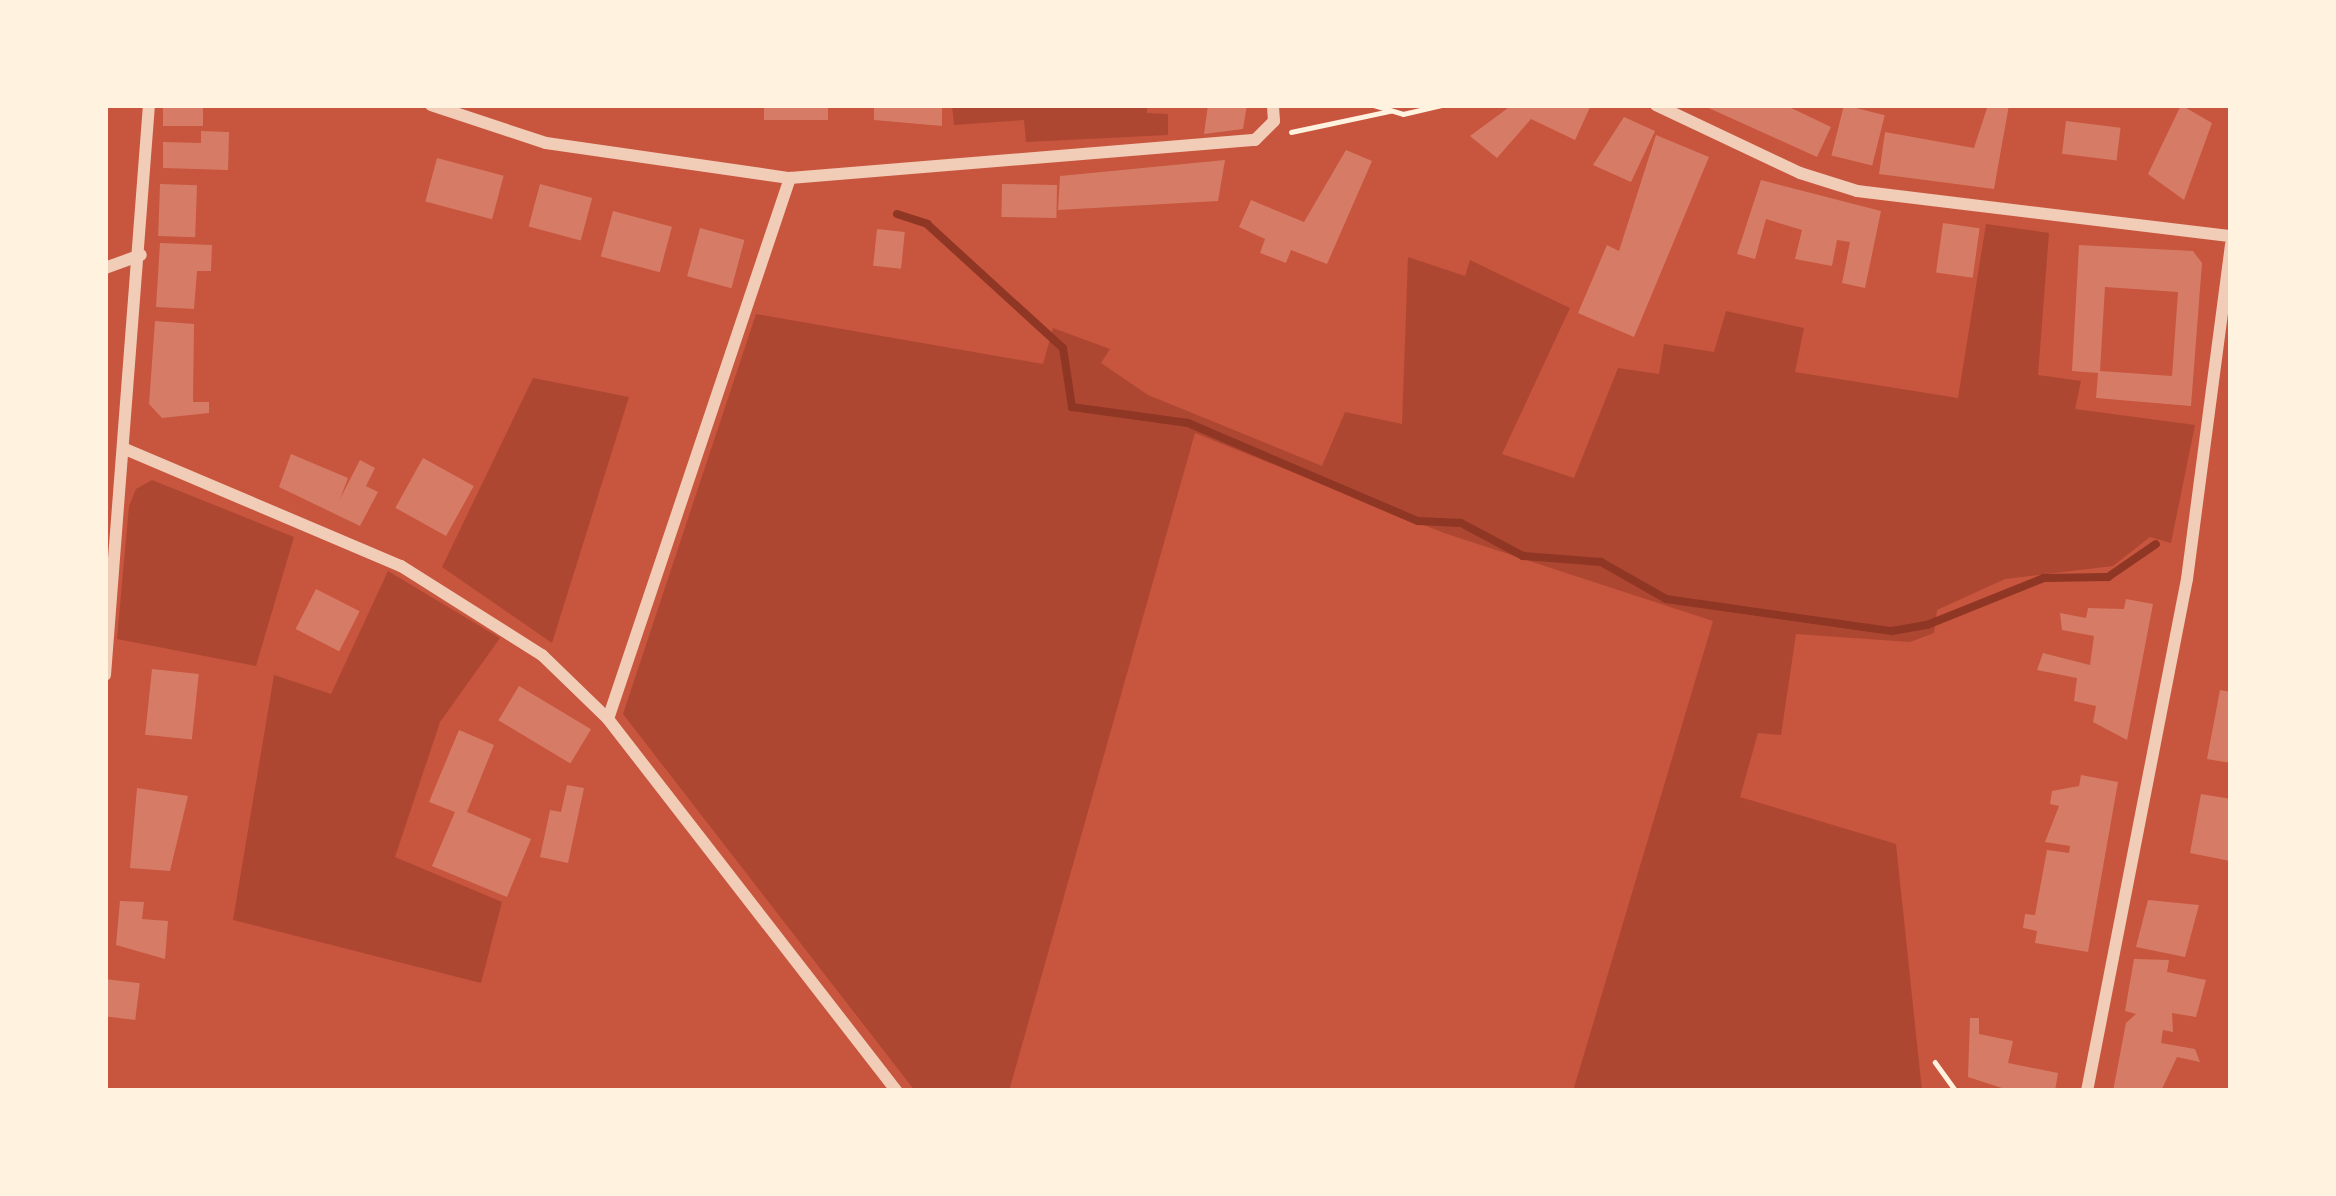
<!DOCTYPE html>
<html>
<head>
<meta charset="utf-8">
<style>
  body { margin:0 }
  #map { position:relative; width:2336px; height:1196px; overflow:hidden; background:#c8553d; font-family:"Varela Round",sans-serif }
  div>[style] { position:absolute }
  .green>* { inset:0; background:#ae4732 }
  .stream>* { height:8px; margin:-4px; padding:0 4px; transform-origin:4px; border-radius:4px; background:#8f3625 }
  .building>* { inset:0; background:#d67c66; transform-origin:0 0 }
  .path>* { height:4.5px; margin:-2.25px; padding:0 2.25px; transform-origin:2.25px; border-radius:2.25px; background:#fff3e0 }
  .minor>* { height:12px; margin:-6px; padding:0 6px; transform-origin:6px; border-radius:6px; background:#f1ccb7 }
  span { translate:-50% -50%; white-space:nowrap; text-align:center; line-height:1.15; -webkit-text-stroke:9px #fff3e0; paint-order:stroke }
  .frame { position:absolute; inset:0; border:108px solid #fff3e0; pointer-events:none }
</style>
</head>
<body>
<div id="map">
  <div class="green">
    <div style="clip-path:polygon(952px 105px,1147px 105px,1147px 113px,1168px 114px,1168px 135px,1026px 142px,1024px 120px,954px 125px)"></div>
    <div style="clip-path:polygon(1986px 224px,2049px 233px,2038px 375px,2081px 381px,2075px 409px,2195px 425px,2171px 543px,2150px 537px,2113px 566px,2005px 579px,1937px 610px,1934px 633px,1910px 642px,1796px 634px,1781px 735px,1758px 733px,1740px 797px,1896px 844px,1922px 1091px,1573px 1091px,1713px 621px,1444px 533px,1195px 433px,1009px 1091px,915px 1091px,623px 714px,756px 314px,1043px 364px,1053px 328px,1110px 349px,1101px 363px,1148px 395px,1322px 466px,1345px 412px,1402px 424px,1408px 257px,1465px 276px,1470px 260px,1570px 308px,1502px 454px,1574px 478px,1618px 368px,1659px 374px,1664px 344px,1714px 352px,1726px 311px,1804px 328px,1795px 372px,1958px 398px)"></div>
    <div style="clip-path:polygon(533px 378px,629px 397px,552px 643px,442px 567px)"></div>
    <div style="clip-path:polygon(152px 480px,294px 537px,256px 666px,117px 639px,129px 506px,136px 489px)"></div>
    <div style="clip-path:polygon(388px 571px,500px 638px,440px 722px,395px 857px,502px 902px,481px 983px,233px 920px,274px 675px,331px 694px)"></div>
  </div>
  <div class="stream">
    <div style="left:897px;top:214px;width:32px;rotate:18deg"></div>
    <div style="left:927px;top:224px;width:184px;rotate:42.4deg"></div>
    <div style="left:1063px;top:348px;width:60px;rotate:81.3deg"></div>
    <div style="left:1072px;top:407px;width:117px;rotate:7.9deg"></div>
    <div style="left:1188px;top:423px;width:250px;rotate:23.1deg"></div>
    <div style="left:1418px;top:521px;width:43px;rotate:2.7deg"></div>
    <div style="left:1461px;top:523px;width:70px;rotate:28deg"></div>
    <div style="left:1523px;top:556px;width:78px;rotate:4.4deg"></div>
    <div style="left:1601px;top:562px;width:75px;rotate:29.6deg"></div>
    <div style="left:1666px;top:599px;width:228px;rotate:8.1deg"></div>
    <div style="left:1892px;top:631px;width:36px;rotate:-10deg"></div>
    <div style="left:1927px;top:625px;width:126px;rotate:-21.9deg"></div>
    <div style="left:2044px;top:578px;width:64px;rotate:-0.9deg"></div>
    <div style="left:2108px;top:577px;width:58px;rotate:-34.5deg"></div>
  </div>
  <div class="building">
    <div style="left:163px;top:105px;width:40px;height:21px"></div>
    <div style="left:764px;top:105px;width:64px;height:15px"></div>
    <div style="clip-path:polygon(874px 105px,942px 105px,942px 126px,874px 120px)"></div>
    <div style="clip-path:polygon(1208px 105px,1247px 105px,1243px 129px,1204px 134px)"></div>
    <div style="clip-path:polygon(1512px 105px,1591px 105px,1575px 140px,1531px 119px,1497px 158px,1470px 136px)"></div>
    <div style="clip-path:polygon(1702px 105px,1785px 105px,1831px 127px,1817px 157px)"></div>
    <div style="left:1844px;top:105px;width:42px;height:52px;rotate:14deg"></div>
    <div style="clip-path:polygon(1988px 105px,2009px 105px,1994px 189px,1879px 174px,1885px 132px,1974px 148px)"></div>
    <div style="clip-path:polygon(2181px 105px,2212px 123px,2184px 200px,2148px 174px)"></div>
    <div style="clip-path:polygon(1624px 117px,1655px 131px,1631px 182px,1593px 165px)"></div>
    <div style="left:2066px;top:121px;width:55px;height:33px;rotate:7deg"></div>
    <div style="clip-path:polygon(201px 131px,229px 132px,228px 170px,163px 168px,163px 142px,201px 143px)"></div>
    <div style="clip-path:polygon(1656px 135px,1709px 157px,1634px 337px,1578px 313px,1607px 245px,1619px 251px)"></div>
    <div style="clip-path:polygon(1346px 150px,1372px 161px,1327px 264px,1291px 250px,1286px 263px,1260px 253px,1265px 239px,1239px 227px,1251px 200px,1304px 222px)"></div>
    <div style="left:437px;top:158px;width:69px;height:45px;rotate:15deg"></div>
    <div style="clip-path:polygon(1225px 160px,1218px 201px,1058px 210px,1060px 176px)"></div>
    <div style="clip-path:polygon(1761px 180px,1881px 211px,1865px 288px,1842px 283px,1850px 242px,1837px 240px,1832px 266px,1795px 259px,1802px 230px,1766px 219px,1755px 259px,1737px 254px)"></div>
    <div style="left:160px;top:184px;width:37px;height:52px;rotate:2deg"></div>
    <div style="left:540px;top:184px;width:54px;height:44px;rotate:15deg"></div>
    <div style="left:1002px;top:184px;width:55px;height:33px;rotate:1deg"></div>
    <div style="left:613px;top:211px;width:61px;height:47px;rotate:15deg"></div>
    <div style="left:1943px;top:223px;width:37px;height:50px;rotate:8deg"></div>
    <div style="left:700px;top:228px;width:46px;height:50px;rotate:15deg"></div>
    <div style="left:877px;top:229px;width:28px;height:37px;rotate:6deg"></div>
    <div style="clip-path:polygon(160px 243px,212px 245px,211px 271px,197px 271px,194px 309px,156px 307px)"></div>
    <div style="clip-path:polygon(evenodd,2079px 245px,2193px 251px,2202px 263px,2191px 406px,2096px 398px,2098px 373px,2072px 371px,2079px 245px,2105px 287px,2178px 292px,2172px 376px,2100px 371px,2105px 287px)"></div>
    <div style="clip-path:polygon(155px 321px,194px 324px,193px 402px,209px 402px,209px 413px,162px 418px,149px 404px)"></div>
    <div style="clip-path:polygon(291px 454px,348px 478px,340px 499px,360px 460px,375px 468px,366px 486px,378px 492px,360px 526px,279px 487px)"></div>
    <div style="left:423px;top:458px;width:58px;height:57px;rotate:29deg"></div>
    <div style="left:316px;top:589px;width:49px;height:45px;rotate:27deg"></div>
    <div style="clip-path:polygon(2126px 599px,2153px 604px,2127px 740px,2093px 722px,2096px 706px,2074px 701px,2077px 678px,2037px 670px,2043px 653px,2090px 665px,2094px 636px,2062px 630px,2060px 613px,2086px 618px,2088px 608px,2124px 609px)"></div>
    <div style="left:152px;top:669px;width:47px;height:66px;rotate:6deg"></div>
    <div style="left:519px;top:686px;width:84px;height:40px;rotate:31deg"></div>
    <div style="clip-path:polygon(2220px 690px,2231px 692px,2231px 763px,2207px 759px)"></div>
    <div style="clip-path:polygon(459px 730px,494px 745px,467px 812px,531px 839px,507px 897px,432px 866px,455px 812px,429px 802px)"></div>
    <div style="clip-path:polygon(2081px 775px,2118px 782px,2088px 952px,2035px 943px,2037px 931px,2023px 928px,2025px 914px,2035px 915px,2047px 850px,2069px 853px,2070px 846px,2045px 842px,2059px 806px,2050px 804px,2052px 791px,2079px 786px)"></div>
    <div style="clip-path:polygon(567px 785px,584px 788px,568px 863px,540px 857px,550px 810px,561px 812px)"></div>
    <div style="clip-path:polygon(137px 788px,188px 796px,170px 871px,130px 868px)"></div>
    <div style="clip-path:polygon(2201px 794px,2231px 799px,2230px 861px,2190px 853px)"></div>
    <div style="clip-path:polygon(2148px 900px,2199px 905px,2185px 957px,2136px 947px)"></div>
    <div style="clip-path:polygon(120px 901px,144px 902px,142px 919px,168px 921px,165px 959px,116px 945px)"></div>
    <div style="clip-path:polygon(2134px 959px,2169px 960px,2167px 972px,2206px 980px,2196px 1017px,2172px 1013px,2173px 1032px,2163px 1030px,2161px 1043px,2195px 1049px,2200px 1062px,2177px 1057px,2161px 1091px,2113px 1091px,2126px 1023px,2136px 1014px,2125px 1011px)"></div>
    <div style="left:105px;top:979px;width:35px;height:37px;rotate:7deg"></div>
    <div style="clip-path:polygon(1970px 1018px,1979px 1018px,1979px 1034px,2013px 1041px,2008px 1063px,2058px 1073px,2055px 1091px,2011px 1091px,1968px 1077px)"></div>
  </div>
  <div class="path">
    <div style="left:1374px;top:105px;width:30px;rotate:17deg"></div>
    <div style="left:1403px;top:114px;width:40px;rotate:-13deg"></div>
    <div style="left:1291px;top:132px;width:101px;rotate:-12deg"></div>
    <div style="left:1935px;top:1062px;width:36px;rotate:54deg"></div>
  </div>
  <div class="minor">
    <div style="left:431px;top:105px;width:121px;rotate:18.3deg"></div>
    <div style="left:546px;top:143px;width:246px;rotate:8.2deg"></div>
    <div style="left:790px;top:178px;width:467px;rotate:-4.7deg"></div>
    <div style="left:1255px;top:140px;width:27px;rotate:-45deg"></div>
    <div style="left:1274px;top:121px;width:16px;rotate:-94deg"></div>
    <div style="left:1656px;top:105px;width:159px;rotate:25.3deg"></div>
    <div style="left:1800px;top:173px;width:60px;rotate:17.5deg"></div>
    <div style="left:1857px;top:191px;width:377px;rotate:6.9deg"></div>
    <div style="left:105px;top:268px;width:38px;rotate:-20deg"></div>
    <div style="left:125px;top:449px;width:300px;rotate:23deg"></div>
    <div style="left:401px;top:566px;width:167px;rotate:32.3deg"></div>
    <div style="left:542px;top:655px;width:92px;rotate:44.1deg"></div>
    <div style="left:608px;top:719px;width:471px;rotate:52.2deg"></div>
    <div style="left:105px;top:675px;width:572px;rotate:-85.59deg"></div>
    <div style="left:608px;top:719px;width:571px;rotate:-71.41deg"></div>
    <div style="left:2087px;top:1091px;width:522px;rotate:-78.95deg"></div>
    <div style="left:2187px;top:579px;width:338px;rotate:-82.5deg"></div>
  </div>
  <div class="frame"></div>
</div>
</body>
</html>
